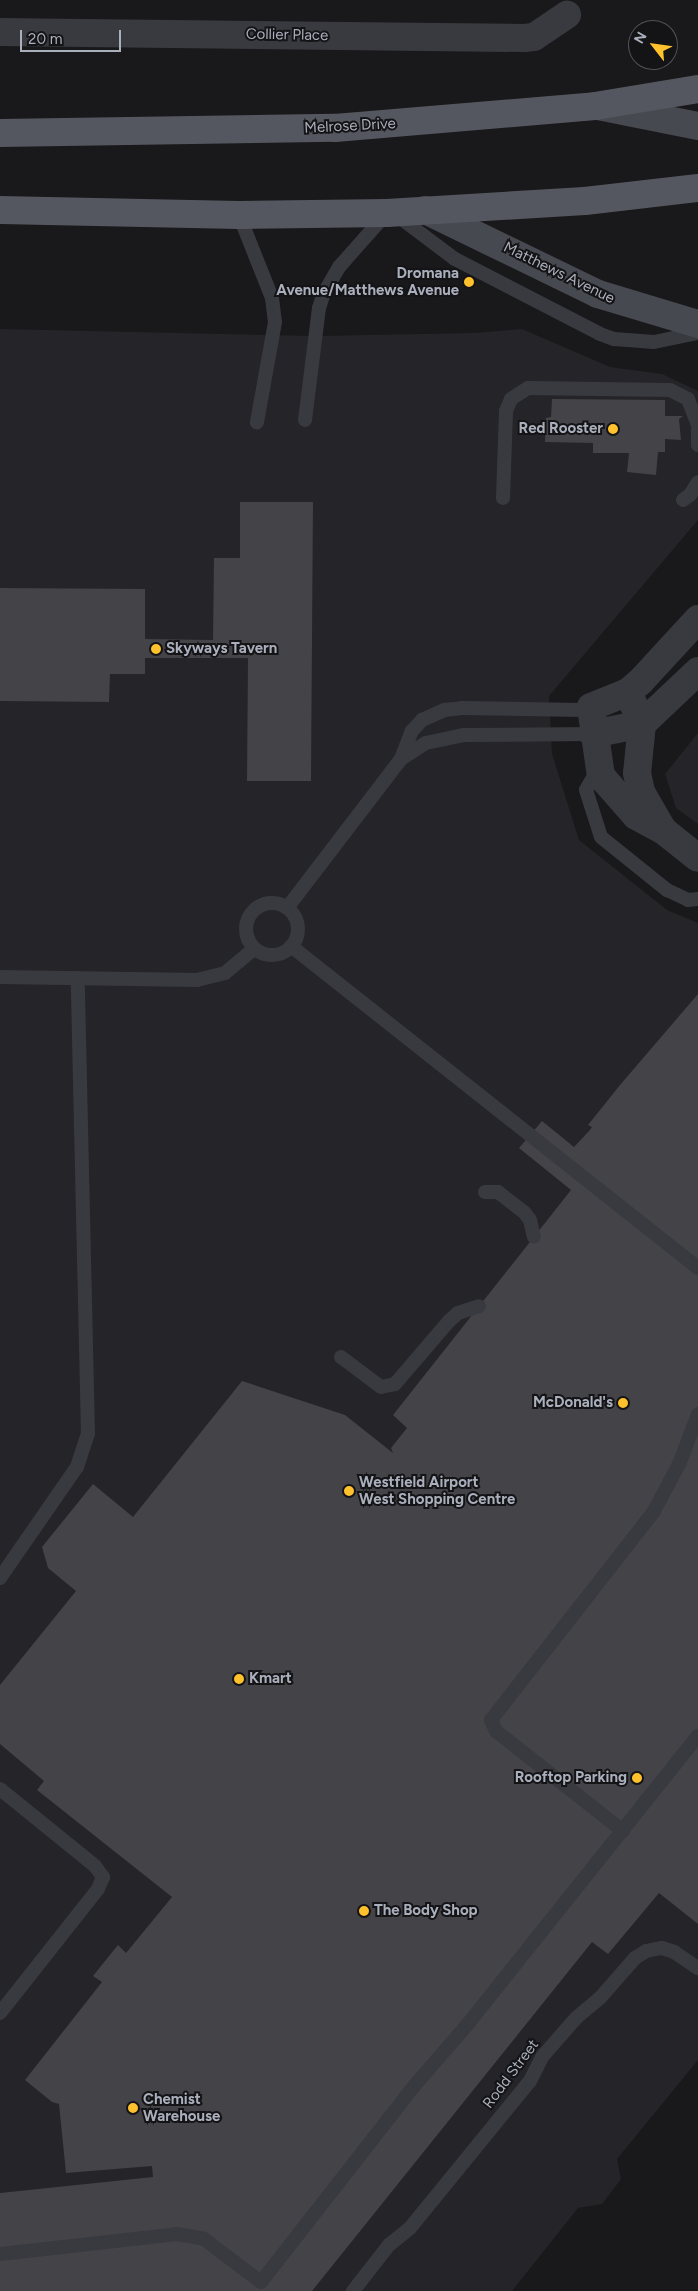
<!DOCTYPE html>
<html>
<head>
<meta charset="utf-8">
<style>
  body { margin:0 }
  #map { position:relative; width:698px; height:2291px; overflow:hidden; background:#19181b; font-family:Figtree,sans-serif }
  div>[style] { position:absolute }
  .built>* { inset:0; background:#252428 }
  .building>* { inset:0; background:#434348 }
  .service>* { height:14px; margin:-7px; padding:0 7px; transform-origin:7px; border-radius:7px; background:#393a40 }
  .service>.ring { margin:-7px; padding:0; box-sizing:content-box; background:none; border:14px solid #393a40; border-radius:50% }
  .minor>* { height:28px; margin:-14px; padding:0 14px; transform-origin:14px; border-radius:14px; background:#393a40 }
  .secondary>* { height:28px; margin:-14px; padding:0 14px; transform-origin:14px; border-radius:14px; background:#474951 }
  .primary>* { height:28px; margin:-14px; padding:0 14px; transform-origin:14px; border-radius:14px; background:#555760 }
  .dots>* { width:14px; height:14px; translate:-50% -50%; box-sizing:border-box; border:2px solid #141316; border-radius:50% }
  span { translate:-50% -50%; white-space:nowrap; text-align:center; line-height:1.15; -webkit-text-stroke:4px #141316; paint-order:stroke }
  .street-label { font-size:15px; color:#aaafbc }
  .poi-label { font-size:15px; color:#aaafbc; font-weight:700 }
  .right { translate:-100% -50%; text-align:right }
  .left { translate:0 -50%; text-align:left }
  .north { position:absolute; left:628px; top:20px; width:50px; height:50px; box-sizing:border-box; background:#141316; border:1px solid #505158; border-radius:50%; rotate:300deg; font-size:14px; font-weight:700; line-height:20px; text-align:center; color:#aaafbc }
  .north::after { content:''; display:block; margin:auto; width:18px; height:22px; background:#ffc12c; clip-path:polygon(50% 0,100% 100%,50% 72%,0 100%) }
  .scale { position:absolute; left:20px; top:30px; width:101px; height:22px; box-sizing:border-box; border:2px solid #aaafbc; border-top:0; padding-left:6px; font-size:15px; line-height:18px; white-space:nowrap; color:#aaafbc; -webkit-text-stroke:4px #141316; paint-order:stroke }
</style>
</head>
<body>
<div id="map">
  <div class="built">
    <div style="clip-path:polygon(0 329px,316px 336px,475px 333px,522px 329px,610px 367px,662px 374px,698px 391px,698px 520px,549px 696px,552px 754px,579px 840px,667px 910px,698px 923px,698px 2060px,617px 2159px,621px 2179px,602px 2204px,578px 2208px,512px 2291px,0 2291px)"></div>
    <div style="clip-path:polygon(698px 733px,698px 824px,676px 808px,665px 774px)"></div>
  </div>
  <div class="building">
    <div style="clip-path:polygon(552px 399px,665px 400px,665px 416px,683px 416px,679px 419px,681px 440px,665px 439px,665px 452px,658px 452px,656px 475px,627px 472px,629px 453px,593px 453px,593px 443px,545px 442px,546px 418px,551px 417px)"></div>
    <div style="clip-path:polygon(240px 502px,313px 502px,311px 781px,247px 781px,248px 658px,145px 658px,145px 674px,110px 674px,109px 702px,0 701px,0 588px,145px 589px,145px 639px,213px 640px,214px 558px,240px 558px)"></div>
    <div style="clip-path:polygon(698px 994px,698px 1924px,659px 1893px,608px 1954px,592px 1942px,312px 2291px,0 2291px,0 2193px,153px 2177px,152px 2166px,66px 2173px,59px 2104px,52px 2102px,25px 2080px,102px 1982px,93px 1976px,105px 1961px,118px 1945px,126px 1953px,172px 1897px,37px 1790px,44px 1781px,0 1744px,0 1685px,76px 1591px,48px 1568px,42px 1547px,93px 1484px,133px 1517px,242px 1381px,345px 1415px,393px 1453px,391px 1448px,407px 1428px,393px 1415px,571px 1190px,519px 1148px,542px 1121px,574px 1147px,590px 1130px,592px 1127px,588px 1125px,620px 1085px)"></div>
  </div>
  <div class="service">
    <div style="left:395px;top:214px;width:75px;rotate:36.9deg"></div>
    <div style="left:455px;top:259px;width:163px;rotate:27.3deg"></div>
    <div style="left:600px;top:334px;width:15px;rotate:20deg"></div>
    <div style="left:614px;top:339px;width:40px;rotate:4.3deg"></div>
    <div style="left:654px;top:342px;width:45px;rotate:-11.6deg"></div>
    <div style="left:239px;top:215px;width:89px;rotate:68.3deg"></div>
    <div style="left:272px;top:298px;width:24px;rotate:83deg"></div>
    <div style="left:275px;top:322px;width:102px;rotate:100.2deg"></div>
    <div style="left:305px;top:420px;width:113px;rotate:-82.9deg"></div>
    <div style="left:319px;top:308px;width:16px;rotate:-72deg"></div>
    <div style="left:324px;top:293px;width:30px;rotate:-60deg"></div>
    <div style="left:339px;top:267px;width:72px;rotate:-48.4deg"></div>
    <div style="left:698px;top:429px;width:16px;rotate:90deg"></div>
    <div style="left:503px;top:498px;width:87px;rotate:-88deg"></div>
    <div style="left:506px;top:411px;width:13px;rotate:-67deg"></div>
    <div style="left:511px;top:399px;width:20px;rotate:-33deg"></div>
    <div style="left:528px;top:388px;width:142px;rotate:0.8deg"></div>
    <div style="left:670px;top:390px;width:20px;rotate:27deg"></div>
    <div style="left:688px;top:399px;width:28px;rotate:69deg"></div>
    <div style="left:683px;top:500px;width:9px;rotate:-36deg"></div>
    <div style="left:690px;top:495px;width:15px;rotate:-58deg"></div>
    <div style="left:401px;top:759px;width:30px;rotate:-33deg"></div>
    <div style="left:426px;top:743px;width:39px;rotate:-12deg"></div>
    <div style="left:464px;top:735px;width:129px;rotate:-0.4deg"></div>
    <div style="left:598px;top:769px;width:24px;rotate:120deg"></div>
    <div style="left:586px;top:790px;width:49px;rotate:72.3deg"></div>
    <div style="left:601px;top:837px;width:85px;rotate:38.8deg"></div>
    <div style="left:667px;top:890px;width:23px;rotate:25deg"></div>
    <div style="left:688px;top:900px;width:10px;rotate:-6deg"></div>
    <div class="ring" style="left:246px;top:903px;width:38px;height:38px"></div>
    <div style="left:287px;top:908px;width:188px;rotate:-52.6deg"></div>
    <div style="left:401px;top:759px;width:30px;rotate:-69deg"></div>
    <div style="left:412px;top:731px;width:15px;rotate:-48deg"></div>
    <div style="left:422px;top:720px;width:24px;rotate:-24deg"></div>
    <div style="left:444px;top:710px;width:18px;rotate:-6deg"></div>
    <div style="left:462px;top:708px;width:121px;rotate:0.9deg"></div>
    <div style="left:583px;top:710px;width:9px;rotate:-21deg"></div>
    <div style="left:291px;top:946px;width:519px;rotate:38.35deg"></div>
    <div style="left:0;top:977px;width:197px;rotate:0.9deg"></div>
    <div style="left:197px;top:980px;width:29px;rotate:-14deg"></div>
    <div style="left:225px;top:973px;width:38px;rotate:-40deg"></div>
    <div style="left:485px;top:1192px;width:13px"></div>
    <div style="left:498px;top:1192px;width:33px;rotate:38deg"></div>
    <div style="left:524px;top:1212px;width:10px;rotate:53deg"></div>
    <div style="left:530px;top:1220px;width:17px;rotate:77deg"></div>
    <div style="left:341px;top:1357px;width:50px;rotate:36.9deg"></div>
    <div style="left:381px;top:1387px;width:14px;rotate:-12deg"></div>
    <div style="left:395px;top:1384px;width:83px;rotate:-49.4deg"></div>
    <div style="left:449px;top:1321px;width:12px;rotate:-42deg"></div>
    <div style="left:458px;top:1313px;width:22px;rotate:-18deg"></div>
    <div style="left:0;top:1578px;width:135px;rotate:-55.3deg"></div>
    <div style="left:77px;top:1467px;width:35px;rotate:-72deg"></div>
    <div style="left:88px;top:1434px;width:456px;rotate:-91.3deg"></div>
    <div style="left:0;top:1789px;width:122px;rotate:39deg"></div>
    <div style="left:95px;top:1866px;width:14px;rotate:54deg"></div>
    <div style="left:103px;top:1877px;width:13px;rotate:113deg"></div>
    <div style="left:98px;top:1889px;width:158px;rotate:128.3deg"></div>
    <div style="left:623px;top:1831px;width:162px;rotate:-141.8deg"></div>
    <div style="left:496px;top:1731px;width:12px;rotate:-114deg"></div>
    <div style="left:491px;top:1720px;width:265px;rotate:-52deg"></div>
    <div style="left:654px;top:1511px;width:55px;rotate:-62deg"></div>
    <div style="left:680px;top:1462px;width:51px;rotate:-69.4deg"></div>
    <div style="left:0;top:2254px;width:178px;rotate:-6.4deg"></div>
    <div style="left:177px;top:2234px;width:27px;rotate:10deg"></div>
    <div style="left:204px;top:2239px;width:71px;rotate:37deg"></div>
    <div style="left:261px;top:2282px;width:250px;rotate:-52deg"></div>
    <div style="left:415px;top:2085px;width:79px;rotate:-49.1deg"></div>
    <div style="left:467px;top:2025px;width:370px;rotate:-51.4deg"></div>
    <div style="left:353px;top:2291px;width:58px;rotate:-52deg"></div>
    <div style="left:389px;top:2245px;width:27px;rotate:-39deg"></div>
    <div style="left:410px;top:2228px;width:190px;rotate:-50.8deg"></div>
    <div style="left:530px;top:2081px;width:27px;rotate:-63deg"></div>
    <div style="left:542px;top:2057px;width:52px;rotate:-48.9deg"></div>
    <div style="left:576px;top:2018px;width:31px;rotate:-40deg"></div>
    <div style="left:600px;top:1998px;width:53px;rotate:-48.8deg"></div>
    <div style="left:635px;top:1958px;width:13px;rotate:-32deg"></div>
    <div style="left:646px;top:1951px;width:16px;rotate:-11deg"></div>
    <div style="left:662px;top:1948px;width:13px;rotate:18deg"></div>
    <div style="left:674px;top:1952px;width:29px;rotate:34deg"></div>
  </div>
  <div class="minor">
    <div style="left:0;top:32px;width:524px;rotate:0.66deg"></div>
    <div style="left:524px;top:38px;width:10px;rotate:-6deg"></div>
    <div style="left:534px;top:37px;width:40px;rotate:-34deg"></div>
    <div style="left:698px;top:619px;width:84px;rotate:132.6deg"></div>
    <div style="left:641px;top:681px;width:17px;rotate:140deg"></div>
    <div style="left:628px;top:692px;width:40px;rotate:158deg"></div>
    <div style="left:591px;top:707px;width:70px;rotate:81.8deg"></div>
    <div style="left:601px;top:776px;width:53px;rotate:48.8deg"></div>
    <div style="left:636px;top:816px;width:32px;rotate:28deg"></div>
    <div style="left:664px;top:831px;width:43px;rotate:38.5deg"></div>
    <div style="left:628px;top:692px;width:35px;rotate:66deg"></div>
    <div style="left:642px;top:724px;width:49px;rotate:95.8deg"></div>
    <div style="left:637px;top:773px;width:19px;rotate:78deg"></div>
    <div style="left:641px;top:792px;width:39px;rotate:60deg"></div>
    <div style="left:593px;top:734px;width:50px;rotate:-11.5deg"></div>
    <div style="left:642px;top:724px;width:77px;rotate:-43.4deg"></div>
  </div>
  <div class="secondary">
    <div style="left:598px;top:106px;width:102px;rotate:11.3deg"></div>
    <div style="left:425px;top:210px;width:192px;rotate:25.9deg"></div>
    <div style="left:598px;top:294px;width:104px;rotate:16.7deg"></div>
  </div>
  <div class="primary">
    <div style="left:0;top:133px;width:335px;rotate:-0.9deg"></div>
    <div style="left:335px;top:128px;width:261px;rotate:-4.8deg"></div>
    <div style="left:595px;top:106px;width:104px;rotate:-9.4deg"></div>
    <div style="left:0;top:210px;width:239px;rotate:1.2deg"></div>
    <div style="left:239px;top:215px;width:148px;rotate:-0.8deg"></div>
    <div style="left:387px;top:213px;width:198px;rotate:-3.5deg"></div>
    <div style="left:585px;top:201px;width:114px;rotate:-6.6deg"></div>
  </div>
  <div class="dots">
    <div style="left:469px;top:282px;background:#ffc12c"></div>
    <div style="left:613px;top:429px;background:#ffc12c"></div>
    <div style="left:156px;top:649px;background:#ffc12c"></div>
    <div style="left:623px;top:1403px;background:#ffc12c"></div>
    <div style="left:349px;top:1491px;background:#ffc12c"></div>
    <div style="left:239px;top:1679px;background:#ffc12c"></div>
    <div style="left:637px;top:1778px;background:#ffc12c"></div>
    <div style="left:364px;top:1911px;background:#ffc12c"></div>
    <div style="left:133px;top:2108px;background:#ffc12c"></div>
  </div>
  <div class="street-label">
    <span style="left:287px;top:35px;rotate:1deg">Collier Place</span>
    <span style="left:350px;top:126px;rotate:-3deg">Melrose Drive</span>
    <span style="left:559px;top:273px;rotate:26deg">Matthews Avenue</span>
    <span style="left:511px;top:2074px;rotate:-53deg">Rodd Street</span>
  </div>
  <div class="poi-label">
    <span class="right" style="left:459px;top:282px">Dromana<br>Avenue/Matthews Avenue</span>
    <span class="right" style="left:603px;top:429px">Red Rooster</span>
    <span class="left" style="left:166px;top:649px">Skyways Tavern</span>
    <span class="right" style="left:613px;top:1403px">McDonald's</span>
    <span class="left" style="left:359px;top:1491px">Westfield Airport<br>West Shopping Centre</span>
    <span class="left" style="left:249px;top:1679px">Kmart</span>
    <span class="right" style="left:627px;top:1778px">Rooftop Parking</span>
    <span class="left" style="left:374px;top:1911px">The Body Shop</span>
    <span class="left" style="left:143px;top:2108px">Chemist<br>Warehouse</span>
  </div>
  <div class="north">N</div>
  <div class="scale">20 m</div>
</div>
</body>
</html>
